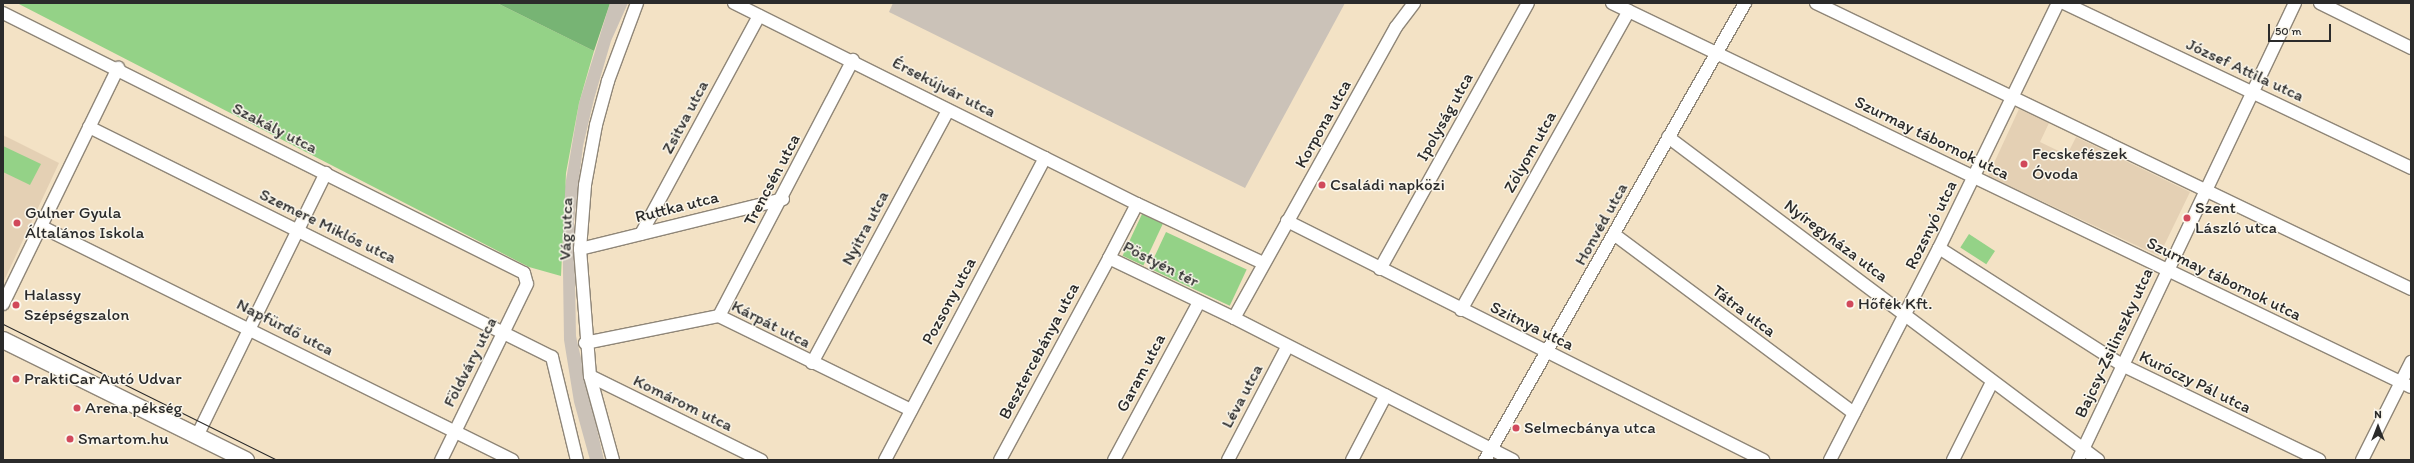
<!DOCTYPE html>
<html>
<head>
<meta charset="utf-8">
<style>
  body { margin:0 }
  #map { position:relative; width:2414px; height:463px; overflow:hidden; background:#f3e2c5; font-family:Itim,sans-serif }
  div>[style] { position:absolute }
  .built>* { inset:0; background:#e4d0b4 }
  .industrial>* { inset:0; background:#cbc2b8 }
  .green>* { inset:0; background:#94d287; transform-origin:0 0 }
  .forest>* { inset:0; background:#77b474 }
  .roads { filter:drop-shadow(1px 0 #8f8678) drop-shadow(-1px 0 #8f8678) drop-shadow(0 1px #8f8678) drop-shadow(0 -1px #8f8678) }
  .minor>* { height:12px; margin:-6px; padding:0 6px; transform-origin:6px; border-radius:6px; background:#fff }
  .major>* { height:16px; margin:-8px; padding:0 8px; transform-origin:8px; border-radius:8px; background:#fff }
  .tram>* { height:1px; margin:-0.5px; padding:0 0.5px; transform-origin:0.5px; border-radius:0.5px; background:#2b2b2b }
  .dots>* { width:11px; height:11px; translate:-50% -50%; box-sizing:border-box; border:2px solid #fbf7ec; border-radius:50% }
  span { translate:-50% -50%; white-space:nowrap; text-align:center; line-height:1.15; -webkit-text-stroke:3px #fbf7ec; paint-order:stroke }
  .street-label { font-size:17px; color:#2b2b2b }
  .poi-label { font-size:17px; color:#2b2b2b }
  .left { translate:0 -50%; text-align:left }
  .frame { position:absolute; inset:0; border:4px solid #2b2b2b; pointer-events:none }
  .north { position:absolute; left:2358px; top:407px; width:40px; height:40px; -webkit-text-stroke:3px #fbf7ec; paint-order:stroke; rotate:0deg; font-size:11px; font-weight:700; line-height:16px; text-align:center; color:#2b2b2b }
  .north::after { content:''; display:block; margin:auto; width:14px; height:18px; background:#2b2b2b; clip-path:polygon(50% 0,100% 100%,50% 72%,0 100%) }
  .scale { position:absolute; left:2268px; top:24px; width:63px; height:18px; box-sizing:border-box; border:2px solid #2b2b2b; border-top:0; padding-left:5px; font-size:12px; line-height:14px; white-space:nowrap; color:#2b2b2b; -webkit-text-stroke:3px #fbf7ec; paint-order:stroke }
</style>
</head>
<body>
<div id="map">
  <div class="built">
    <div style="clip-path:polygon(2019px 109px,2049px 123px,2040px 142px,2067px 155px,2076px 137px,2190px 192px,2159px 256px,1988px 176px)"></div>
    <div style="clip-path:polygon(3px 135px,59px 163px,3px 283px)"></div>
  </div>
  <div class="industrial">
    <div style="clip-path:polygon(610px 3px,628px 3px,611px 41px,594px 99px,583px 146px,574px 222px,576px 336px,604px 460px,590px 460px,574px 402px,564px 340px,562px 204px,579px 103px)"></div>
    <div style="clip-path:polygon(893px 3px,1345px 3px,1245px 188px,889px 12px)"></div>
  </div>
  <div class="green">
    <div style="clip-path:polygon(17px 3px,497px 3px,594px 51px,579px 103px,566px 173px,561px 276px,529px 267px)"></div>
    <div style="clip-path:polygon(3px 146px,41px 164px,30px 185px,3px 172px)"></div>
    <div style="left:1142px;top:214px;width:23px;height:46px;rotate:25deg"></div>
    <div style="left:1166px;top:232px;width:89px;height:40px;rotate:25deg"></div>
    <div style="left:1969px;top:234px;width:31px;height:16px;rotate:33deg"></div>
  </div>
  <div class="forest">
    <div style="clip-path:polygon(497px 3px,610px 3px,594px 51px)"></div>
  </div>
  <div class="roads">
    <div class="minor">
      <div style="left:734px;top:3px;width:450px;rotate:26.5deg"></div>
      <div style="left:1612px;top:3px;width:886px;rotate:25.67deg"></div>
      <div style="left:1816px;top:3px;width:660px;rotate:25.67deg"></div>
      <div style="left:2064px;top:3px;width:384px;rotate:25.4deg"></div>
      <div style="left:2320px;top:3px;width:102px;rotate:26.3deg"></div>
      <div style="left:3px;top:13px;width:582px;rotate:26.52deg"></div>
      <div style="left:524px;top:273px;width:11px;rotate:75deg"></div>
      <div style="left:527px;top:284px;width:196px;rotate:116deg"></div>
      <div style="left:89px;top:127px;width:517px;rotate:26.42deg"></div>
      <div style="left:552px;top:357px;width:106px;rotate:76.4deg"></div>
      <div style="left:1668px;top:137px;width:538px;rotate:36.91deg"></div>
      <div style="left:1287px;top:221px;width:533px;rotate:26.66deg"></div>
      <div style="left:42px;top:227px;width:525px;rotate:26.37deg"></div>
      <div style="left:641px;top:234px;width:248px;rotate:-61.6deg"></div>
      <div style="left:1615px;top:235px;width:298px;rotate:36.7deg"></div>
      <div style="left:1939px;top:248px;width:217px;rotate:32.6deg"></div>
      <div style="left:2122px;top:365px;width:219px;rotate:25.7deg"></div>
      <div style="left:580px;top:249px;width:209px;rotate:-13.8deg"></div>
      <div style="left:1263px;top:263px;width:139px;rotate:-154.9deg"></div>
      <div style="left:1137px;top:204px;width:61px;rotate:117.4deg"></div>
      <div style="left:1109px;top:258px;width:139px;rotate:25.6deg"></div>
      <div style="left:1234px;top:318px;width:333px;rotate:-60.9deg"></div>
      <div style="left:1396px;top:27px;width:30px;rotate:-53deg"></div>
      <div style="left:1380px;top:269px;width:304px;rotate:-60.9deg"></div>
      <div style="left:3px;top:304px;width:263px;rotate:-64deg"></div>
      <div style="left:1461px;top:310px;width:343px;rotate:-60.7deg"></div>
      <div style="left:719px;top:316px;width:289px;rotate:-62.4deg"></div>
      <div style="left:1234px;top:318px;width:313px;rotate:27deg"></div>
      <div style="left:585px;top:343px;width:137px;rotate:-11.4deg"></div>
      <div style="left:719px;top:316px;width:214px;rotate:26.1deg"></div>
      <div style="left:812px;top:363px;width:287px;rotate:-61.7deg"></div>
      <div style="left:590px;top:376px;width:191px;rotate:26.2deg"></div>
      <div style="left:197px;top:436px;width:293px;rotate:-63.9deg"></div>
      <div style="left:613px;top:460px;width:87px;rotate:-105.3deg"></div>
      <div style="left:590px;top:376px;width:127px;rotate:-94.5deg"></div>
      <div style="left:580px;top:249px;width:64px;rotate:-85.5deg"></div>
      <div style="left:585px;top:185px;width:61px;rotate:-79.6deg"></div>
      <div style="left:596px;top:125px;width:46px;rotate:-74.7deg"></div>
      <div style="left:608px;top:81px;width:83px;rotate:-69.6deg"></div>
      <div style="left:885px;top:460px;width:342px;rotate:-62.1deg"></div>
      <div style="left:1000px;top:460px;width:230px;rotate:-61.6deg"></div>
      <div style="left:1114px;top:460px;width:179px;rotate:-61.7deg"></div>
      <div style="left:1228px;top:460px;width:127px;rotate:-62.4deg"></div>
      <div style="left:1352px;top:460px;width:73px;rotate:-62.4deg"></div>
      <div style="left:1485px;top:460px;width:526px;rotate:-60.36deg"></div>
      <div style="left:1830px;top:460px;width:238px;rotate:-62.8deg"></div>
      <div style="left:1939px;top:248px;width:272px;rotate:-64.1deg"></div>
      <div style="left:1953px;top:460px;width:87px;rotate:-63.4deg"></div>
      <div style="left:2078px;top:460px;width:506px;rotate:-64.6deg"></div>
      <div style="left:2362px;top:460px;width:110px;rotate:-63.4deg"></div>
    </div>
    <div class="major">
      <div style="left:3px;top:340px;width:271px;rotate:26.3deg"></div>
    </div>
  </div>
  <div class="tram">
    <div style="left:3px;top:324px;width:306px;rotate:26.4deg"></div>
  </div>
  <div class="dots">
    <div style="left:2024px;top:164px;background:#d1495b"></div>
    <div style="left:1322px;top:185px;background:#d1495b"></div>
    <div style="left:2187px;top:218px;background:#d1495b"></div>
    <div style="left:17px;top:223px;background:#d1495b"></div>
    <div style="left:1850px;top:304px;background:#d1495b"></div>
    <div style="left:16px;top:305px;background:#d1495b"></div>
    <div style="left:16px;top:379px;background:#d1495b"></div>
    <div style="left:77px;top:408px;background:#d1495b"></div>
    <div style="left:1516px;top:428px;background:#d1495b"></div>
    <div style="left:70px;top:439px;background:#d1495b"></div>
  </div>
  <div class="street-label">
    <span style="left:2245px;top:70px;rotate:25deg">József Attila utca</span>
    <span style="left:944px;top:87px;rotate:27deg">Érsekújvár utca</span>
    <span style="left:685px;top:117px;rotate:-62deg">Zsitva utca</span>
    <span style="left:1445px;top:117px;rotate:-61deg">Ipolyság utca</span>
    <span style="left:1323px;top:124px;rotate:-61deg">Korpona utca</span>
    <span style="left:275px;top:128px;rotate:27deg">Szakály utca</span>
    <span style="left:1932px;top:138px;rotate:26deg">Szurmay tábornok utca</span>
    <span style="left:1530px;top:152px;rotate:-61deg">Zólyom utca</span>
    <span style="left:772px;top:180px;rotate:-62deg">Trencsén utca</span>
    <span style="left:677px;top:207px;rotate:-14deg">Ruttka utca</span>
    <span style="left:1601px;top:224px;rotate:-61deg">Honvéd utca</span>
    <span style="left:1931px;top:225px;rotate:-64deg">Rozsnyó utca</span>
    <span style="left:328px;top:226px;rotate:26deg">Szemere Miklós utca</span>
    <span style="left:865px;top:228px;rotate:-62deg">Nyitra utca</span>
    <span style="left:566px;top:229px;rotate:-88deg">Vág utca</span>
    <span style="left:1836px;top:241px;rotate:37deg">Nyíregyháza utca</span>
    <span style="left:1161px;top:264px;rotate:27deg">Pöstyén tér</span>
    <span style="left:2224px;top:279px;rotate:26deg">Szurmay tábornok utca</span>
    <span style="left:949px;top:301px;rotate:-62deg">Pozsony utca</span>
    <span style="left:1744px;top:311px;rotate:37deg">Tátra utca</span>
    <span style="left:771px;top:324px;rotate:27deg">Kárpát utca</span>
    <span style="left:1532px;top:326px;rotate:26deg">Szitnya utca</span>
    <span style="left:285px;top:327px;rotate:27deg">Napfürdő utca</span>
    <span style="left:2114px;top:343px;rotate:-65deg">Bajcsy-Zsilinszky utca</span>
    <span style="left:1039px;top:351px;rotate:-62deg">Besztercebánya utca</span>
    <span style="left:470px;top:362px;rotate:-63deg">Földváry utca</span>
    <span style="left:1141px;top:373px;rotate:-62deg">Garam utca</span>
    <span style="left:2195px;top:382px;rotate:26deg">Kuróczy Pál utca</span>
    <span style="left:1242px;top:396px;rotate:-62deg">Léva utca</span>
    <span style="left:683px;top:403px;rotate:26deg">Komárom utca</span>
  </div>
  <div class="poi-label">
    <span class="left" style="left:2032px;top:164px">Fecskefészek<br>Óvoda</span>
    <span class="left" style="left:1330px;top:185px">Családi napközi</span>
    <span class="left" style="left:2195px;top:218px">Szent<br>László utca</span>
    <span class="left" style="left:25px;top:223px">Gulner Gyula<br>Általános Iskola</span>
    <span class="left" style="left:24px;top:305px">Halassy<br>Szépségszalon</span>
    <span class="left" style="left:1858px;top:304px">Hőfék Kft.</span>
    <span class="left" style="left:24px;top:379px">PraktiCar Autó Udvar</span>
    <span class="left" style="left:85px;top:408px">Arena pékség</span>
    <span class="left" style="left:1524px;top:428px">Selmecbánya utca</span>
    <span class="left" style="left:78px;top:439px">Smartom.hu</span>
  </div>
  <div class="frame"></div>
  <div class="north">N</div>
  <div class="scale">50 m</div>
</div>
</body>
</html>
